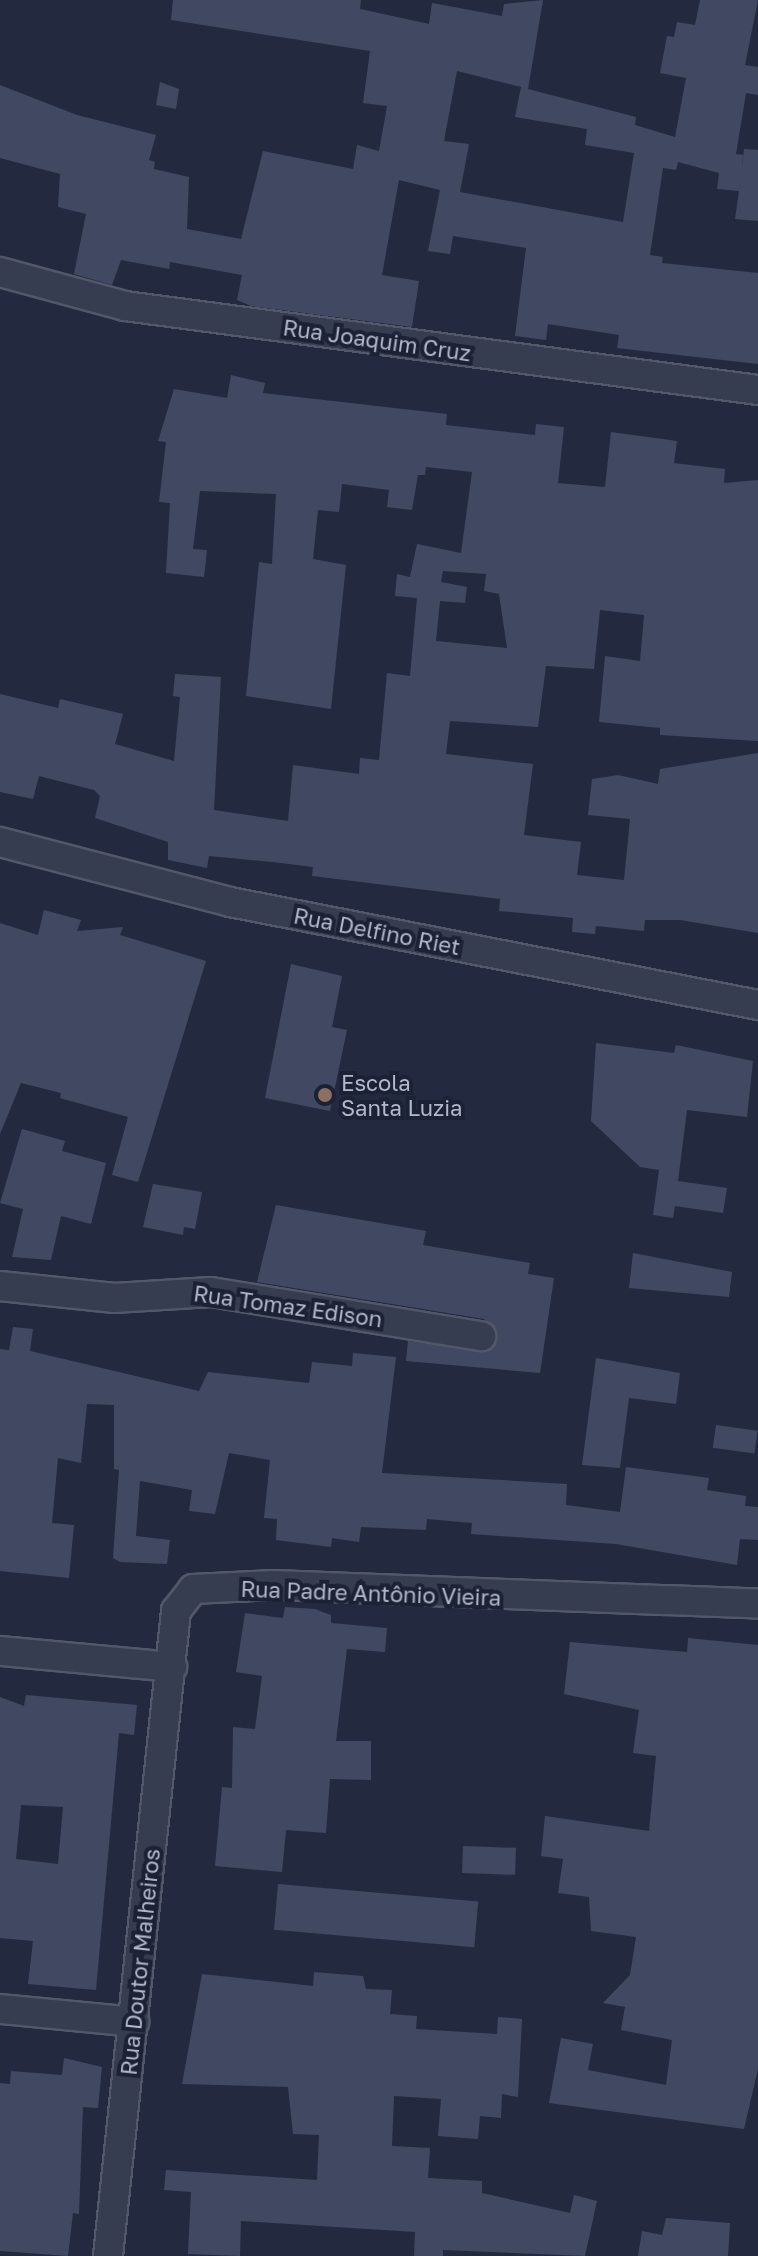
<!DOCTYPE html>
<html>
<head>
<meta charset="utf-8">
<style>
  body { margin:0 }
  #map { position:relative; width:758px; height:2256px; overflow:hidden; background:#232a40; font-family:"Golos Text",sans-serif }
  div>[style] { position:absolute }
  .building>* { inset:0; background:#414962; transform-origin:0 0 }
  .roads { filter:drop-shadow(2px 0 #52586a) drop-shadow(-2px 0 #52586a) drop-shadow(0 2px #52586a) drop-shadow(0 -2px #52586a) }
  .minor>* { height:28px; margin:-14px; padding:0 14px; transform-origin:14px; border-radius:14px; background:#373d50 }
  .dots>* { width:22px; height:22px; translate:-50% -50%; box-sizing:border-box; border:4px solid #1c2235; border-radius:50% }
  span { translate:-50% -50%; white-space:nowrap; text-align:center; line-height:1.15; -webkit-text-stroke:8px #1c2235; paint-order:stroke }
  .street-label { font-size:22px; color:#b3b8ca }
  .poi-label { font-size:22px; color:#b3b8ca }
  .left { translate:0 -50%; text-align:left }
</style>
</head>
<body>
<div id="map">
  <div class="building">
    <div style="clip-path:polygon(evenodd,173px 0,361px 0,360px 9px,429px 24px,432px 3px,502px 16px,504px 4px,543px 0,528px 89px,636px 117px,635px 125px,675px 137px,686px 78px,660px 73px,667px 36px,674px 37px,677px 22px,695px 25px,700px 0,758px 0,745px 65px,758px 67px,758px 95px,746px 93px,736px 154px,743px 155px,742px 169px,744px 149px,758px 150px,758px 221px,735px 219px,739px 191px,717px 189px,719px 173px,678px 162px,676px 170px,663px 168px,650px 255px,663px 257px,662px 263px,758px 273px,758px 364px,617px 348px,619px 335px,548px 324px,546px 340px,515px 336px,526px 248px,453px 236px,450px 254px,428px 251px,440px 190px,399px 180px,382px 275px,419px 281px,412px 327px,251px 306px,237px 300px,242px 275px,170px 262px,169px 269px,121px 260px,112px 285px,74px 274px,86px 214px,58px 207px,60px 174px,0 158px,0 85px,77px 115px,156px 135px,149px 160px,155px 162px,154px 169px,189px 177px,187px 229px,241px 239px,263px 151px,353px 169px,357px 145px,379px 151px,387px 106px,363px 103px,370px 51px,171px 20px,173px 0,457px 71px,521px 87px,515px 117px,587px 129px,585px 145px,634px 153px,623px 222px,460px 192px,469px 144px,444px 141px,457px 71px)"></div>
    <div style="clip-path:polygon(160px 82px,179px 89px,176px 109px,156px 105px)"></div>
    <div style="clip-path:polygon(evenodd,231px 375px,265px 383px,263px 393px,447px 414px,446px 425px,535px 435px,536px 424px,564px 427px,558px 483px,605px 487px,611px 432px,677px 441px,674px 463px,725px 469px,724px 483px,758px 480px,758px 741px,660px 735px,660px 728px,599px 722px,605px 656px,640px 661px,644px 615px,600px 610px,594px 669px,546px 666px,538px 727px,450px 721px,446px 754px,533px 764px,524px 835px,581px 842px,577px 875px,624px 880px,630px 819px,588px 815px,592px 779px,618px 775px,658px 784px,660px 769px,758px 753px,758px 933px,680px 920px,645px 920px,644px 931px,596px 926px,595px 934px,572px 932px,573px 918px,499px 911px,500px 899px,312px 876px,313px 867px,273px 862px,209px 856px,207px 868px,168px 860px,168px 842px,95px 818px,100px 796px,94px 790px,39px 776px,33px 799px,0 792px,0 694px,58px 708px,60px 699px,123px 714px,115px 744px,174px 761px,180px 697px,173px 696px,175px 674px,221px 677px,214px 810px,288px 821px,293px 765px,359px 774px,360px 758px,379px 760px,387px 673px,410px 676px,417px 598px,395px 596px,397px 574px,410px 577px,417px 544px,461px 553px,472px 472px,426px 467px,425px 475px,418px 475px,412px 510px,387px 507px,389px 490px,342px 484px,339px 512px,318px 510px,313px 559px,346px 565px,331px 709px,246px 696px,259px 562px,272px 564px,276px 494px,200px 491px,193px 549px,207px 550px,204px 577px,166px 573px,170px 503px,159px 502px,166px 442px,158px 441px,174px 389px,227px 398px,231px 375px,443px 571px,486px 574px,484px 591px,499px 594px,507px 648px,436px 641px,440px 601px,465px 603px,467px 587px,441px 582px,443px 571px)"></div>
    <div style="clip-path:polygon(44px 910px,81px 920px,77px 931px,123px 927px,120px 935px,206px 961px,138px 1182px,112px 1175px,128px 1117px,60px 1098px,61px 1093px,21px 1083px,0 1134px,0 923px,38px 935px)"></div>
    <div style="clip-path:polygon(291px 964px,342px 976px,332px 1027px,347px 1030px,330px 1111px,265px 1098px)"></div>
    <div style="clip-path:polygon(596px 1043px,674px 1053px,676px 1045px,753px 1061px,747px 1117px,687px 1110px,678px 1181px,727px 1188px,723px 1213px,675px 1206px,673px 1218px,653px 1215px,659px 1170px,640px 1167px,591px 1121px)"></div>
    <div style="clip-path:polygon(22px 1129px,65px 1141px,62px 1151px,106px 1163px,91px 1224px,61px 1216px,51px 1260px,12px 1257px,23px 1209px,0 1203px)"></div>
    <div style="clip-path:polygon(153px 1184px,202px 1192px,195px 1229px,184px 1227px,183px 1235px,143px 1227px)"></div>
    <div style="clip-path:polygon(276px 1205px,426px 1231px,423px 1245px,530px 1263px,528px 1274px,554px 1278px,540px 1373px,406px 1361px,408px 1341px,488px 1352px,497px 1331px,484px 1319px,257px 1282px)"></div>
    <div style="clip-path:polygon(633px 1253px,732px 1272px,729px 1297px,629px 1288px)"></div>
    <div style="clip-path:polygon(13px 1327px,33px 1329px,30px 1351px,199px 1391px,208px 1372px,309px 1383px,312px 1362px,352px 1366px,353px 1353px,396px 1357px,382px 1473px,567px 1484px,566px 1505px,620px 1512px,626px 1467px,709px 1478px,707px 1490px,746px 1496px,745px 1506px,758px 1507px,758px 1540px,740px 1539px,737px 1565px,616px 1544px,471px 1534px,472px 1523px,427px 1519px,426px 1530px,361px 1527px,359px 1542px,332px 1538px,331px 1547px,276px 1540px,277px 1519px,264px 1518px,270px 1460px,229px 1453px,215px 1514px,189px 1511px,192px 1490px,140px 1481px,136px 1536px,170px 1540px,167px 1564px,120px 1562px,113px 1558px,119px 1470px,114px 1469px,114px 1405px,87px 1404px,81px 1463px,58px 1458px,52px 1523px,74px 1525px,69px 1578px,0 1571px,0 1349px,9px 1350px)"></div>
    <div style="clip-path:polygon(596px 1358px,680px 1373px,676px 1404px,629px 1398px,620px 1468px,582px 1465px)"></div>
    <div style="left:716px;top:1425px;width:42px;height:23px;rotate:8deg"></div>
    <div style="clip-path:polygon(285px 1607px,315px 1609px,331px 1615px,331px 1623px,387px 1628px,385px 1652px,347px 1649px,336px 1741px,371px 1741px,371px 1780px,330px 1779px,326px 1833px,286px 1830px,282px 1872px,215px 1866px,222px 1787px,232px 1788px,233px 1727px,255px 1729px,262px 1676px,236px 1672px,245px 1613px,283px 1618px)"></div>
    <div style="clip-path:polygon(688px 1638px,758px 1645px,758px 2069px,744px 2129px,549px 2103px,561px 2038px,593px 2044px,588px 2070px,666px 2085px,672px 2040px,621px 2030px,625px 2007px,603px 2003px,630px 1975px,636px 1937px,591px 1931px,589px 1897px,558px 1893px,563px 1859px,541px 1856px,545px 1816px,649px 1831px,656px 1756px,633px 1753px,639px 1710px,564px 1694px,570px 1642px,687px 1652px)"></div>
    <div style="clip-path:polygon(evenodd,26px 1695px,137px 1705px,134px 1735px,119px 1733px,96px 1990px,28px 1984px,33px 1941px,0 1938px,0 1697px,24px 1706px,26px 1695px,21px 1805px,63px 1807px,58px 1864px,16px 1859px,21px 1805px)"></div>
    <div style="left:463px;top:1846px;width:53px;height:27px;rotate:2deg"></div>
    <div style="left:278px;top:1884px;width:201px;height:46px;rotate:5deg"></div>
    <div style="clip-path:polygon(314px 1972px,363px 1976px,366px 1989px,392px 1990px,390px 2014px,417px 2016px,416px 2029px,497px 2034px,498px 2017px,522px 2019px,518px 2097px,502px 2094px,501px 2118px,480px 2116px,478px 2139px,438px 2136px,441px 2099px,394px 2096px,392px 2146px,430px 2148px,428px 2178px,482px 2181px,482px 2193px,570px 2213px,574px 2195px,597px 2201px,585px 2256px,443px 2250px,443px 2256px,414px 2256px,415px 2232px,241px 2221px,240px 2256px,188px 2254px,191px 2192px,164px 2190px,166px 2170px,317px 2180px,319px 2135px,293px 2134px,288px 2087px,182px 2084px,202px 1974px,313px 1986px)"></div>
    <div style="clip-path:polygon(64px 2058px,102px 2067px,98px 2108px,83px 2107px,79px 2214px,73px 2213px,68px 2256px,0 2251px,0 2083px,10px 2084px,11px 2071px,62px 2075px)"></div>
    <div style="clip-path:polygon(666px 2218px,730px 2223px,728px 2256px,638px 2256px,642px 2231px,662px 2235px)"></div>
  </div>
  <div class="roads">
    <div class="minor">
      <div style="left:0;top:272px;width:130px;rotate:15.2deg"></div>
      <div style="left:125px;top:306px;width:639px;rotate:7.56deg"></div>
      <div style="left:0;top:842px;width:238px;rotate:14.6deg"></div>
      <div style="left:230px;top:902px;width:538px;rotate:11.04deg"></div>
      <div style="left:0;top:1286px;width:115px;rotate:6deg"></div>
      <div style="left:114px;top:1298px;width:97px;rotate:-3.5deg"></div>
      <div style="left:211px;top:1292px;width:274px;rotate:9.3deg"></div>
      <div style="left:0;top:1651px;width:173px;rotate:5.3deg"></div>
      <div style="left:0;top:2009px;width:135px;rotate:5.5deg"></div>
      <div style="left:108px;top:2256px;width:649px;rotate:-83.98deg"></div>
      <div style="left:176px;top:1611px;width:28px;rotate:-52deg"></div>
      <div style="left:193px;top:1589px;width:81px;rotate:-2.8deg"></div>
      <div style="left:274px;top:1585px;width:484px;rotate:2.2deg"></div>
    </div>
  </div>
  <div class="dots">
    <div style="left:325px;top:1095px;background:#8d6e63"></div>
  </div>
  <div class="street-label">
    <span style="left:377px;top:340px;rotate:8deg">Rua Joaquim Cruz</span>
    <span style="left:377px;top:931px;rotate:11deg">Rua Delfino Riet</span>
    <span style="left:288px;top:1306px;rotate:8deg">Rua Tomaz Edison</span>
    <span style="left:371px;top:1593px;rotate:2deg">Rua Padre Antônio Vieira</span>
    <span style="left:140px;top:1962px;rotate:-84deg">Rua Doutor Malheiros</span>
  </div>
  <div class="poi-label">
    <span class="left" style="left:341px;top:1095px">Escola<br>Santa Luzia</span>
  </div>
</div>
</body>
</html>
